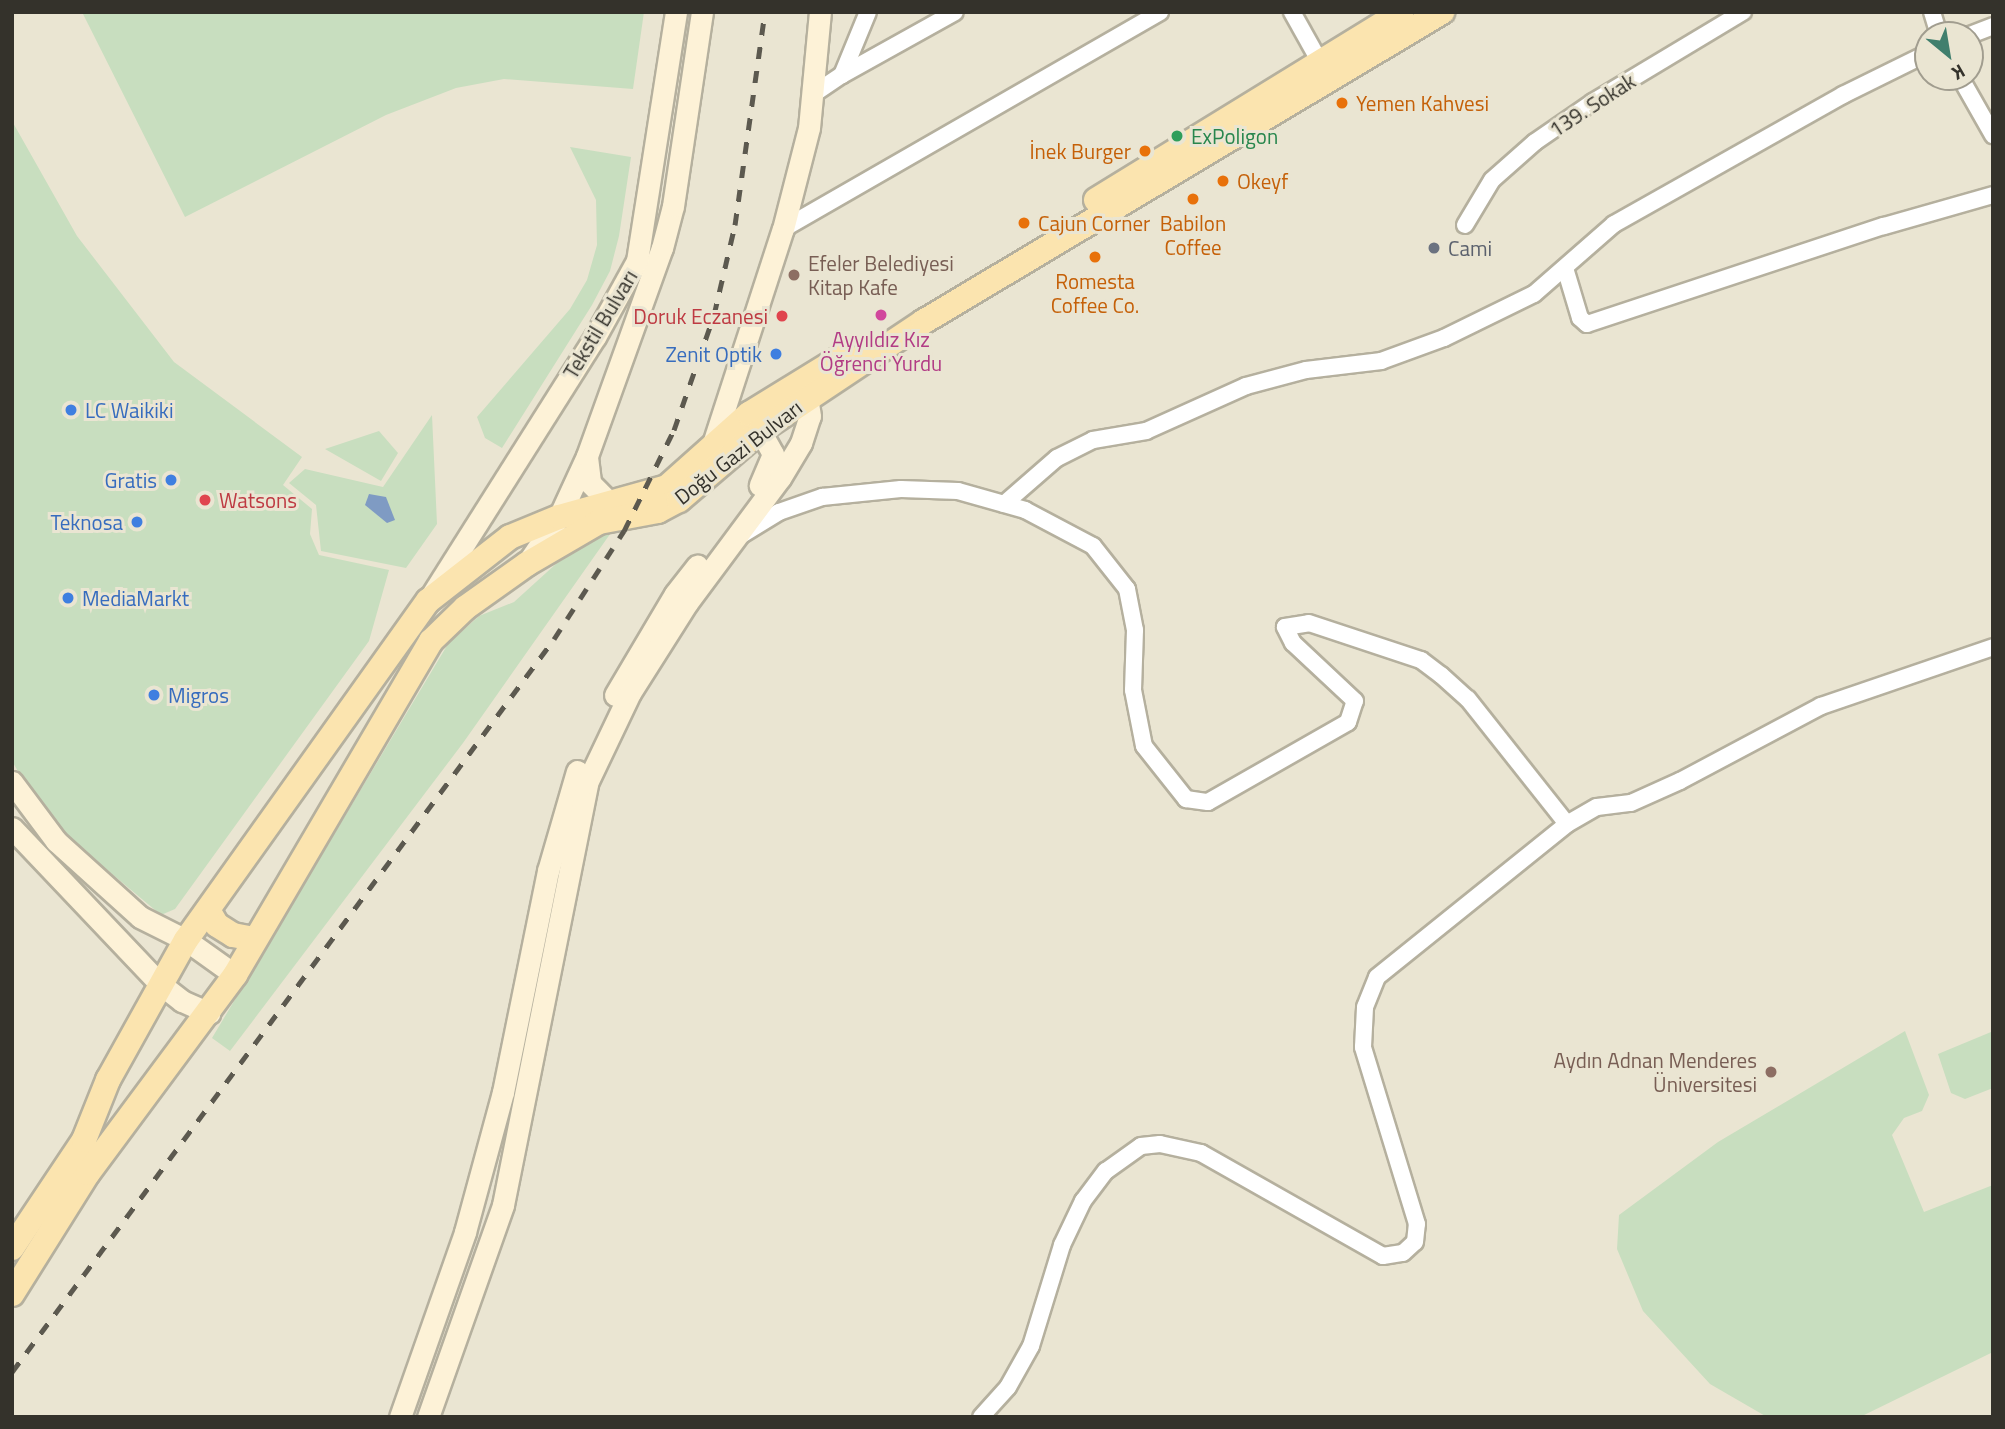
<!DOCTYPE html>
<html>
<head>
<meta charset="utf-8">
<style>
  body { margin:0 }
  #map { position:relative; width:2005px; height:1429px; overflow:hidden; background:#eae5d2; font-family:"Titillium Web",sans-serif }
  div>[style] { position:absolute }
  .green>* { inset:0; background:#c8debf }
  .water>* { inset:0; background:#7f9bc3 }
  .roads { filter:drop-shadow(2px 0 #b5b09e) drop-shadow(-2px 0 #b5b09e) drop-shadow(0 2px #b5b09e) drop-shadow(0 -2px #b5b09e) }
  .street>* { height:16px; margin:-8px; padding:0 8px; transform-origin:8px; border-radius:8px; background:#fff }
  .secondary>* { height:21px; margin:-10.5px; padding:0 10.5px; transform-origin:10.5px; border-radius:10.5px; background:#fdf2d7 }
  .primary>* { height:24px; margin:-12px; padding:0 12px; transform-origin:12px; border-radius:12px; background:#fbe4af }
  .rail>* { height:5px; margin-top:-2.5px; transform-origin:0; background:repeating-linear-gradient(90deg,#5c594f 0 12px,transparent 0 24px) }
  .dots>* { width:19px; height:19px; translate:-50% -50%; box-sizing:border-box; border:4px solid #eae5d2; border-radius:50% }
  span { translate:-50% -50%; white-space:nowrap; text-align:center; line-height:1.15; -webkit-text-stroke:6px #eae5d2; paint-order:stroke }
  .food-label { font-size:21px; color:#c56008 }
  .left { translate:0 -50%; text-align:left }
  .right { translate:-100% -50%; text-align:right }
  .street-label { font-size:21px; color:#34322b }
  .leisure-label { font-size:21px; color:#27864d }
  .worship-label { font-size:21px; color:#5b616d }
  .education-label { font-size:21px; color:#785e54 }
  .health-label { font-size:21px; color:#be3a42 }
  .hotel-label { font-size:21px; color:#b23c85 }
  .shop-label { font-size:21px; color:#366cbe }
  .frame { position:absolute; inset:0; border:14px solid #34322b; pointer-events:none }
  .north { position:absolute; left:1914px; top:21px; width:70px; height:70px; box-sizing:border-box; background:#eae5d2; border:2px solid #a19d8f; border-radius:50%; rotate:150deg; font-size:19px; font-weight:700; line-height:28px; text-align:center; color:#34322b }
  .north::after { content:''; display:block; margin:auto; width:24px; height:32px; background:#407f6d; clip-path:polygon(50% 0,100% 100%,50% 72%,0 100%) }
</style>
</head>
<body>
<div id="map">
  <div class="green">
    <div style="clip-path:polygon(82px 12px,644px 12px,633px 89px,504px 79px,456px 88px,386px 115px,185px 217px)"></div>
    <div style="clip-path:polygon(12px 121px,77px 236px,174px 362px,302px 457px,283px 485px,312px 509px,310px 534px,319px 555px,389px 570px,369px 641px,175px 909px,161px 915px,45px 818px,12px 761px)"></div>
    <div style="clip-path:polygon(570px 147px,631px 157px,619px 236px,610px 271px,592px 305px,502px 448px,485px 438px,477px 417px,570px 309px,587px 280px,597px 245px,596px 200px)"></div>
    <div style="clip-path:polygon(432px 415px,437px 524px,406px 568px,321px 551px,316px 505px,289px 483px,305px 469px,383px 487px)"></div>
    <div style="clip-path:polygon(379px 431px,398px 453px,381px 481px,325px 449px)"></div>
    <div style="clip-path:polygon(615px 527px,463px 743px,230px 1051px,212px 1038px,448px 644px,479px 616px,514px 602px,590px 533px)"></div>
    <div style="clip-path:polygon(1905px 1031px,1929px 1095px,1922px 1111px,1904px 1118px,1892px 1135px,1924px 1212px,1993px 1185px,1993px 1352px,1860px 1417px,1767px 1417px,1710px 1384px,1643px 1311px,1617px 1249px,1619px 1215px,1718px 1142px)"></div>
    <div style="clip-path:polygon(1991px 1032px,1993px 1088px,1965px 1099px,1951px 1093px,1938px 1054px)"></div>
  </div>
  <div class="water">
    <div style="clip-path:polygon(369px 494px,386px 497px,395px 520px,387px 523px,365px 505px)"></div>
  </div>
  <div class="roads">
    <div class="street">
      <div style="left:1292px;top:12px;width:57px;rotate:60.8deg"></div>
      <div style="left:1932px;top:12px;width:24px;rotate:73deg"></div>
      <div style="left:1970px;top:35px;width:25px;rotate:-21deg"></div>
      <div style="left:842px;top:75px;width:129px;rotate:-29.1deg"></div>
      <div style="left:1960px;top:77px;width:67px;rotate:60.4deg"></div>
      <div style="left:812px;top:95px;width:36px;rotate:-34deg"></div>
      <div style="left:842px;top:75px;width:68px;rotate:-67.6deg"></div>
      <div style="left:1465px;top:225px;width:52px;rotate:-59deg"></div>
      <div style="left:1492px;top:180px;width:57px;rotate:-41.5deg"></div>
      <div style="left:1535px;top:142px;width:70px;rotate:-34.6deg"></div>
      <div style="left:1593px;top:102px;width:175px;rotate:-31deg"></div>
      <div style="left:783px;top:229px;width:435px;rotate:-29.9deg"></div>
      <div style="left:1565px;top:268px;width:52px;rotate:73.3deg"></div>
      <div style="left:1580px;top:318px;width:9px;rotate:41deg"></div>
      <div style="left:1587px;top:324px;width:313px;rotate:-18.3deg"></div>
      <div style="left:1884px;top:226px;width:113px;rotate:-15.9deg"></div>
      <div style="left:1004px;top:504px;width:70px;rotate:-41deg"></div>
      <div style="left:1057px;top:458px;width:40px;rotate:-26.6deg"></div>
      <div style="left:1093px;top:440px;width:54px;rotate:-9.6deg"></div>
      <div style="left:1146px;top:431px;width:110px;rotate:-24.2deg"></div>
      <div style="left:1246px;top:386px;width:62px;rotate:-14.9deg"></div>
      <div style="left:1306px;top:370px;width:76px;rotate:-6.8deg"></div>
      <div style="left:1381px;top:361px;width:67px;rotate:-20.1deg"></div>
      <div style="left:1444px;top:338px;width:100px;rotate:-26.1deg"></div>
      <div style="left:1534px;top:294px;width:106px;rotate:-41.2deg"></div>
      <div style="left:1614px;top:224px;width:263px;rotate:-29.4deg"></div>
      <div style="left:1843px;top:95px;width:95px;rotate:-26.3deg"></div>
      <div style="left:740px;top:536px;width:46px;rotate:-31.6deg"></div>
      <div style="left:779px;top:512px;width:46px;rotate:-19.2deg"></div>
      <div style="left:822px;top:497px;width:79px;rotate:-5.8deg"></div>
      <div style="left:901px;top:489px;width:57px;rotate:2deg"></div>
      <div style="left:958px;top:491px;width:70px;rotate:15.8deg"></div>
      <div style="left:1025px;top:510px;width:77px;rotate:27.9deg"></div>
      <div style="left:1093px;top:546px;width:55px;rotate:51.7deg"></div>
      <div style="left:1127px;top:589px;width:42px;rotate:79deg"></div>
      <div style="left:1135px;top:630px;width:60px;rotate:91.9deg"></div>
      <div style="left:1133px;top:690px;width:57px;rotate:78.9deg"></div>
      <div style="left:1144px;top:746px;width:68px;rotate:51.6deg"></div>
      <div style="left:1186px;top:799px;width:22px;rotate:8deg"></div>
      <div style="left:1208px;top:802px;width:161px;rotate:-29.7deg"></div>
      <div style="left:1348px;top:722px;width:22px;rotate:-72deg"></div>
      <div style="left:1355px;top:701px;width:85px;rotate:-136.9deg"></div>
      <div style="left:1293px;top:643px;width:18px;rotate:-117deg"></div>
      <div style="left:1285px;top:627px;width:24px;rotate:-9deg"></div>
      <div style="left:1309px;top:623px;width:118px;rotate:18.3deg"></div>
      <div style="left:1421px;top:660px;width:25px;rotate:37deg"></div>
      <div style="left:1441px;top:675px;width:36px;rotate:42deg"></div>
      <div style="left:1468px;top:699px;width:159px;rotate:51.6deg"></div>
      <div style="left:981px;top:1417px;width:40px;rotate:-48deg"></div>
      <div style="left:1008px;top:1387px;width:47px;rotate:-60.7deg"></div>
      <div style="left:1031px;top:1346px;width:106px;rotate:-72.9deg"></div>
      <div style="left:1062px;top:1245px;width:49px;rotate:-64.5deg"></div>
      <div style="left:1083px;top:1201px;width:38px;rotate:-53deg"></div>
      <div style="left:1106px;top:1171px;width:43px;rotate:-35.5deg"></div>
      <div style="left:1141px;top:1146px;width:19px;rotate:-6deg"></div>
      <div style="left:1160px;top:1144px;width:42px;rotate:12.4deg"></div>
      <div style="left:1201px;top:1153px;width:209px;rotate:29.5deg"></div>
      <div style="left:1383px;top:1256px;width:20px;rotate:-9deg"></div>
      <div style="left:1403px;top:1253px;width:16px;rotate:-43deg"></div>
      <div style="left:1415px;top:1242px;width:18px;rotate:-84deg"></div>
      <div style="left:1417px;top:1224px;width:185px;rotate:-107deg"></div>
      <div style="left:1363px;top:1047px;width:40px;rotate:-87.1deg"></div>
      <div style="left:1365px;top:1007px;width:32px;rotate:-68deg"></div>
      <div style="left:1377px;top:977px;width:244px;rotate:-38.8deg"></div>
      <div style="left:1567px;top:824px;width:34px;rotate:-30deg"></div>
      <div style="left:1597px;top:807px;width:34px;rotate:-7deg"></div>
      <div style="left:1631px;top:803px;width:54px;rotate:-24.2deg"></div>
      <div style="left:1680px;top:781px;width:160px;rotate:-28deg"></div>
      <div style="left:1821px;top:706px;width:182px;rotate:-18.9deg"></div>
    </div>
    <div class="secondary">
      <div style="left:753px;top:418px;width:41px;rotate:60.9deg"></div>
      <div style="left:773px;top:454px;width:34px;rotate:113deg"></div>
      <div style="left:711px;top:450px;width:232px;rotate:-72deg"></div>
      <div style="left:783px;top:229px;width:104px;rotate:-75.6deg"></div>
      <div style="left:809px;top:128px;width:117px;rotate:-84.6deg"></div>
      <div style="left:587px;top:457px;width:26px;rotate:83deg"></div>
      <div style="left:590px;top:483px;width:27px;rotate:45deg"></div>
      <div style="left:528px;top:562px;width:55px;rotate:-55.4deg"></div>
      <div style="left:559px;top:517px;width:67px;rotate:-65.3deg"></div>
      <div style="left:587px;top:456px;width:221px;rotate:-70.2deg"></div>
      <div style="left:662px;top:248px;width:43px;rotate:-75.3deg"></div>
      <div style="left:673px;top:206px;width:196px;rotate:-81.5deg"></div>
      <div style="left:433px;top:593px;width:303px;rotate:-57.7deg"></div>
      <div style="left:595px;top:337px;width:87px;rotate:-61.1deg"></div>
      <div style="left:637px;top:261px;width:252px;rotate:-81.1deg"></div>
      <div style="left:615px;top:695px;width:117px;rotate:-59.3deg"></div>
      <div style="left:675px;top:594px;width:36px;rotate:-52deg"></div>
      <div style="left:12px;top:782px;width:74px;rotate:53.3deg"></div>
      <div style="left:56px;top:841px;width:113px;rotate:42.1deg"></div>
      <div style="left:140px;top:917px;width:51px;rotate:26.6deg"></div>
      <div style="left:186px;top:940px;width:60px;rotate:35.5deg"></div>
      <div style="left:12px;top:828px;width:214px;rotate:46.5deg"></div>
      <div style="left:159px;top:983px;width:29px;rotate:38deg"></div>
      <div style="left:182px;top:1001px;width:30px;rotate:24deg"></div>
      <div style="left:400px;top:1417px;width:196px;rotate:-70.6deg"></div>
      <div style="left:465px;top:1232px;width:145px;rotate:-74.8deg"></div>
      <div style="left:503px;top:1092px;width:226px;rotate:-78.5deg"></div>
      <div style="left:548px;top:871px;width:104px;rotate:-73.8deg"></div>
      <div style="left:428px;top:1417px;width:225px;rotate:-70.5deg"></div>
      <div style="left:503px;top:1205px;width:430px;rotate:-78.7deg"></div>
      <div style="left:587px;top:783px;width:100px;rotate:-64.5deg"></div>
      <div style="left:630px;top:693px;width:107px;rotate:-57.7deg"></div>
      <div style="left:687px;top:603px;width:156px;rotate:-53.4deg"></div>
      <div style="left:780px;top:478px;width:41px;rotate:-59deg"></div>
      <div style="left:801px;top:443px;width:28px;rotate:-72deg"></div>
      <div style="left:810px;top:416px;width:18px;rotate:-99deg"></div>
    </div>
    <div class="primary">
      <div style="left:1096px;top:200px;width:359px;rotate:-31.6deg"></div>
      <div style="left:208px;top:910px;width:17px;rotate:59deg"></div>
      <div style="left:217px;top:925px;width:19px;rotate:32deg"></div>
      <div style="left:233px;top:935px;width:21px;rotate:11deg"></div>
      <div style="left:12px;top:1248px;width:130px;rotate:-56.3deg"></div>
      <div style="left:84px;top:1140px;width:65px;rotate:-68.2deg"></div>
      <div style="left:108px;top:1080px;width:160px;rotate:-60.9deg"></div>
      <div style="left:186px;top:940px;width:417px;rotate:-54.5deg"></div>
      <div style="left:428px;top:601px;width:104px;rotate:-38deg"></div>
      <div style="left:510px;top:537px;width:53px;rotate:-22.2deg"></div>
      <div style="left:559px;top:517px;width:112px;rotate:-15.5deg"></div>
      <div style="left:667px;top:487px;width:110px;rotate:-41.7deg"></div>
      <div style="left:749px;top:414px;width:113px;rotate:-31.6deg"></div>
      <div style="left:12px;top:1294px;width:143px;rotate:-57.9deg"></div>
      <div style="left:88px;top:1173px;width:247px;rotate:-53.4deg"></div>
      <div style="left:235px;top:975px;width:387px;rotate:-59.6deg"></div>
      <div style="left:431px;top:641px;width:47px;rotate:-44.1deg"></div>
      <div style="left:465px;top:608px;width:76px;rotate:-35.4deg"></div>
      <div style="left:527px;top:564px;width:83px;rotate:-30.3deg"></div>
      <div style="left:599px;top:522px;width:60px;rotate:-10.6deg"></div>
      <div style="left:658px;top:511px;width:24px;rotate:-28deg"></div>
      <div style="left:679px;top:500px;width:108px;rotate:-40.5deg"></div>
      <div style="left:761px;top:430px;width:195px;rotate:-33.7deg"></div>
      <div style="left:923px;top:322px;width:605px;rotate:-30.85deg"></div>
    </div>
  </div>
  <div class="rail">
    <div style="left:12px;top:1372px;width:912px;rotate:-53.52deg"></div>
    <div style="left:554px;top:639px;width:129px;rotate:-57.1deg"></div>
    <div style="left:624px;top:531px;width:113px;rotate:-63.7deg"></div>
    <div style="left:674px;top:430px;width:122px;rotate:-70.8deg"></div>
    <div style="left:714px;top:315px;width:92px;rotate:-76.9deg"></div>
    <div style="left:735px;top:225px;width:215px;rotate:-82deg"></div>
  </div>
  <div class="dots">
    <div style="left:1342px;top:103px;background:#e8710a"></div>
    <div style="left:1177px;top:136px;background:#2e9e5b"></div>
    <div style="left:1145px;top:151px;background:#e8710a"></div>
    <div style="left:1223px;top:181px;background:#e8710a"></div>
    <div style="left:1193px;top:199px;background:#e8710a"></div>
    <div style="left:1024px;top:223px;background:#e8710a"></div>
    <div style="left:1434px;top:248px;background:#6b7280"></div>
    <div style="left:1095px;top:257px;background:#e8710a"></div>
    <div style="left:794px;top:275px;background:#8d6e63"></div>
    <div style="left:881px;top:315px;background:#d1479c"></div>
    <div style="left:782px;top:316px;background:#e0444e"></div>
    <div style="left:776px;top:354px;background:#3f7fe0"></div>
    <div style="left:71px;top:410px;background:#3f7fe0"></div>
    <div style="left:171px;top:480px;background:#3f7fe0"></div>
    <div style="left:205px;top:500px;background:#e0444e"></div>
    <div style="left:137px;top:522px;background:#3f7fe0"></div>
    <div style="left:68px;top:598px;background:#3f7fe0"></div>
    <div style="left:154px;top:695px;background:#3f7fe0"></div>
    <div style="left:1771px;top:1072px;background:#8d6e63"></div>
  </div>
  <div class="food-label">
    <span class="left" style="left:1356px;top:103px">Yemen Kahvesi</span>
    <span class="right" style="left:1131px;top:151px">İnek Burger</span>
    <span class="left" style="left:1237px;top:181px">Okeyf</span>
    <span class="left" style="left:1038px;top:223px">Cajun Corner</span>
    <span style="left:1193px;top:235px">Babilon<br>Coffee</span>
    <span style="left:1095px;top:293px">Romesta<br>Coffee Co.</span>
  </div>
  <div class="street-label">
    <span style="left:1592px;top:105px;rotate:-33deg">139. Sokak</span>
    <span style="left:600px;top:324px;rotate:-59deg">Tekstil Bulvarı</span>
    <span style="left:738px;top:452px;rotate:-38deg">Doğu Gazi Bulvarı</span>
  </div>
  <div class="leisure-label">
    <span class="left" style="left:1191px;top:136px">ExPoligon</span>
  </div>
  <div class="worship-label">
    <span class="left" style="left:1448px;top:248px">Cami</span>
  </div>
  <div class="education-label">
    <span class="left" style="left:808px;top:275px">Efeler Belediyesi<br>Kitap Kafe</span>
    <span class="right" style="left:1757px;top:1072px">Aydın Adnan Menderes<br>Üniversitesi</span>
  </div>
  <div class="health-label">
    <span class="right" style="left:768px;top:316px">Doruk Eczanesi</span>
    <span class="left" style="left:219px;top:500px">Watsons</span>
  </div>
  <div class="hotel-label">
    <span style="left:881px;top:351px">Ayyıldız Kız<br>Öğrenci Yurdu</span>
  </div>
  <div class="shop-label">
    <span class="right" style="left:762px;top:354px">Zenit Optik</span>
    <span class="left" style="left:85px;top:410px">LC Waikiki</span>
    <span class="right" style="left:157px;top:480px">Gratis</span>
    <span class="right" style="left:123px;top:522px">Teknosa</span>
    <span class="left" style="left:82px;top:598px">MediaMarkt</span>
    <span class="left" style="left:168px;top:695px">Migros</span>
  </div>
  <div class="frame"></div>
  <div class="north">K</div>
</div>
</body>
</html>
